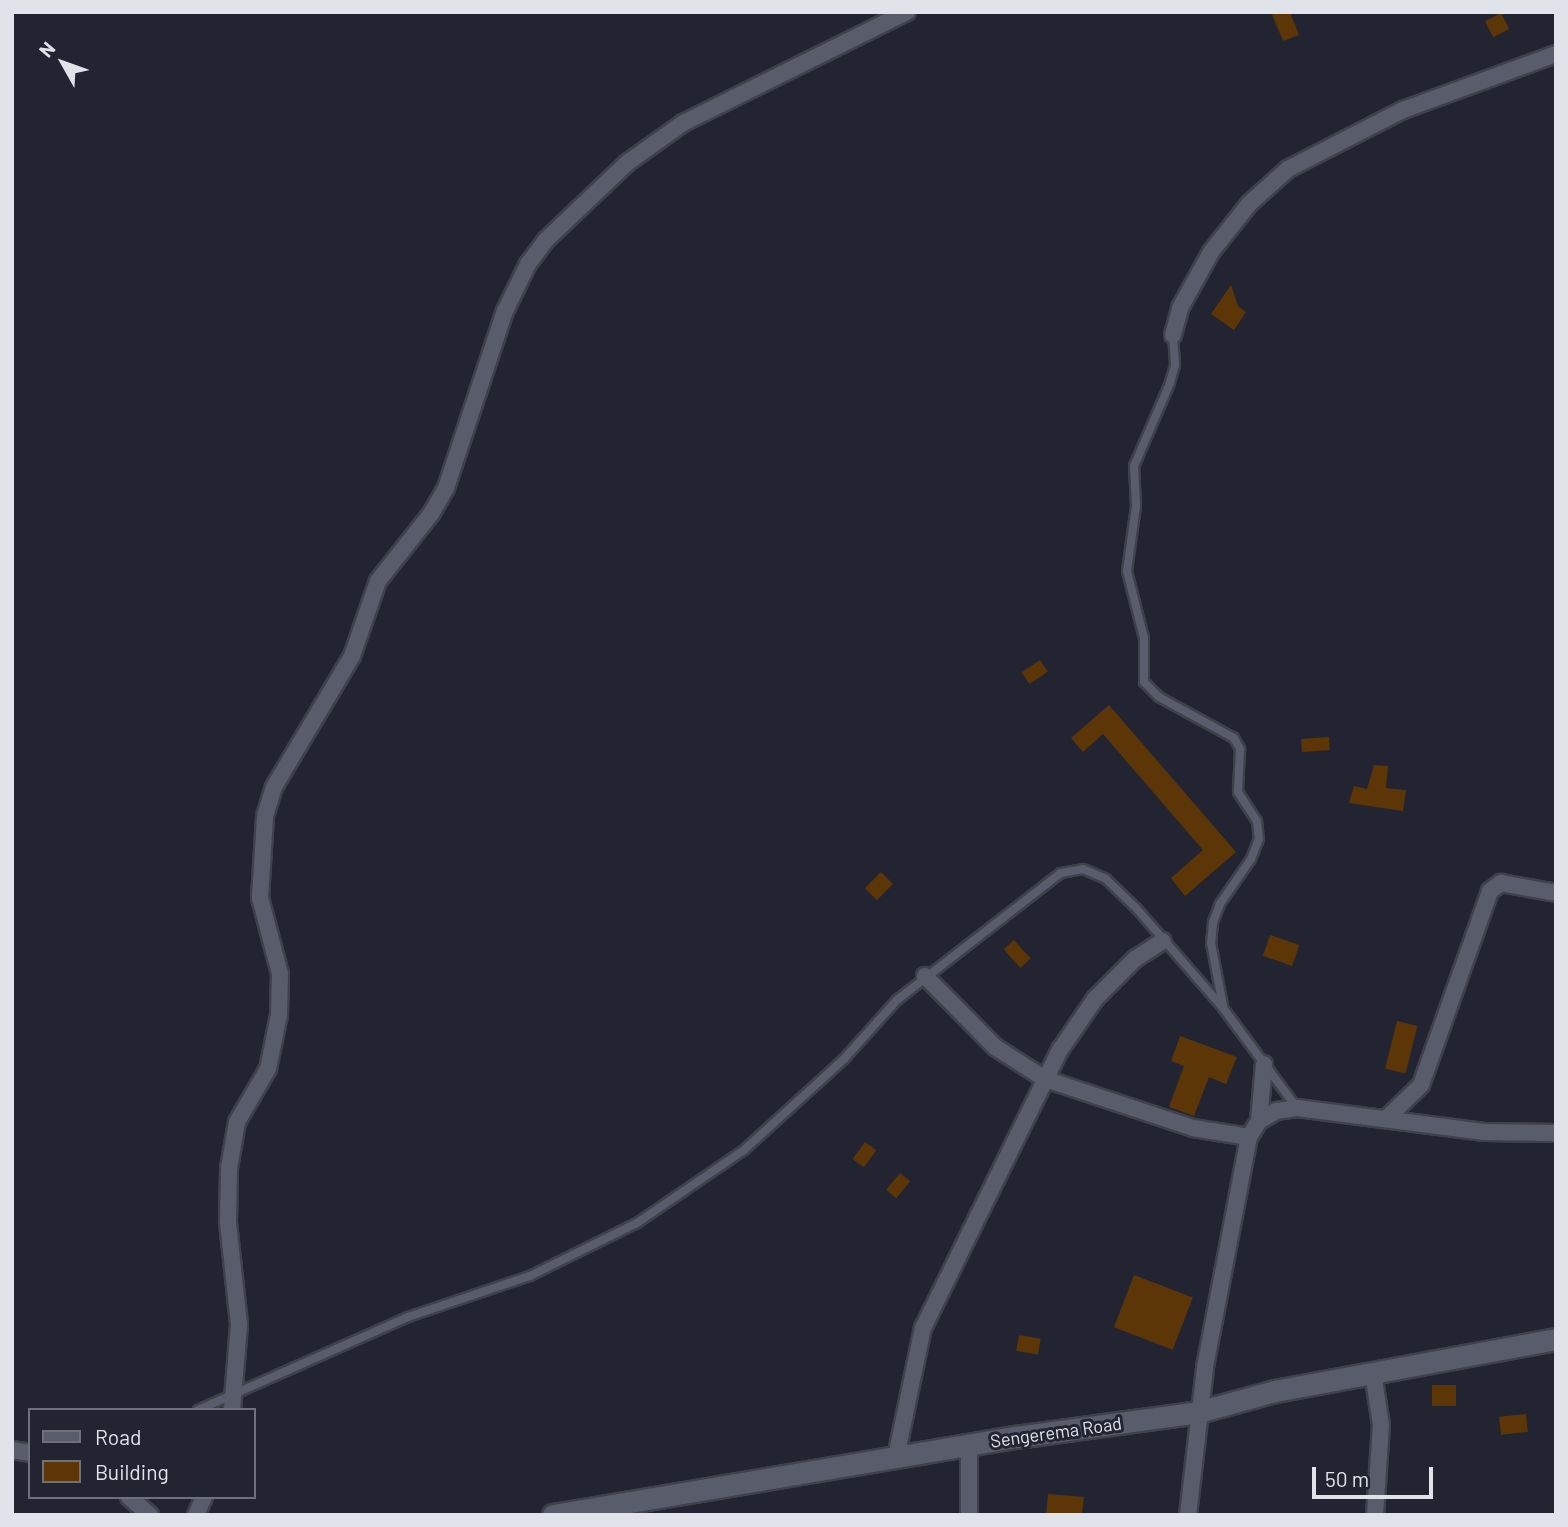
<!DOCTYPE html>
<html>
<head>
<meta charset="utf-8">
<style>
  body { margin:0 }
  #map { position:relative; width:1568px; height:1527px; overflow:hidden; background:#222531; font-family:Barlow,sans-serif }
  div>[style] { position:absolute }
  .building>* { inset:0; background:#5c3607; transform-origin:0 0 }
  .roads { filter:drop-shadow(2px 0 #3f414b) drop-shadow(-2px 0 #3f414b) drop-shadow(0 2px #3f414b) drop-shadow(0 -2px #3f414b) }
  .lane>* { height:8px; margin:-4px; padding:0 4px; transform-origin:4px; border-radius:4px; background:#595c6a }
  .street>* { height:16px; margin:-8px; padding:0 8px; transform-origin:8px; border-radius:8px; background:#595c6a }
  .secondary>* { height:21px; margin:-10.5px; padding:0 10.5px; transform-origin:10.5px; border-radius:10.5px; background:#595c6a }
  span { translate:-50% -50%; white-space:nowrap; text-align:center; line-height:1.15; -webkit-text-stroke:6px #222531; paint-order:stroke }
  .street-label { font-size:18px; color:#e1e3eb }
  .frame { position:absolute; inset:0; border:14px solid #e1e3eb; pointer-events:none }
  .legend { position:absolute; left:28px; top:1408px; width:228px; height:91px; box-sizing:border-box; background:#222531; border:2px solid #6e717b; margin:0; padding:9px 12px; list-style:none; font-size:21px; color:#e1e3eb }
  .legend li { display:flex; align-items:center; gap:14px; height:35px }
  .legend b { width:35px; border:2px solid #6e717b }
  .north { position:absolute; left:28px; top:28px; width:70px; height:70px; -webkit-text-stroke:5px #222531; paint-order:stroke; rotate:310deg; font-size:19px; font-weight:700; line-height:28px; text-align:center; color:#e1e3eb }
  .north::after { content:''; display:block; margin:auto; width:24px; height:32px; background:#e1e3eb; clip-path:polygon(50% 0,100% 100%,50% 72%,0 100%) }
  .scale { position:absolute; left:1312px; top:1467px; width:121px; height:32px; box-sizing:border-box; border:4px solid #e1e3eb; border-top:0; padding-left:9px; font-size:21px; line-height:24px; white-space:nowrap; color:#e1e3eb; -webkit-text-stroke:5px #222531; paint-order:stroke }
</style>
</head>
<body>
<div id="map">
  <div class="building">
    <div style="clip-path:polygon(1271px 12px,1290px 12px,1299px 35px,1283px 41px)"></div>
    <div style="left:1501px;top:13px;width:18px;height:18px;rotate:63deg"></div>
    <div style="clip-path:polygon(1231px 285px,1238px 306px,1246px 312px,1234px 330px,1211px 314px)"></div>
    <div style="left:1040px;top:660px;width:14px;height:22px;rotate:56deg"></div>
    <div style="clip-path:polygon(1109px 705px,1236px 852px,1185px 896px,1171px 878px,1203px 850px,1103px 734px,1083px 752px,1071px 738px)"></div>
    <div style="left:1329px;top:737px;width:13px;height:28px;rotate:86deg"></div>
    <div style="clip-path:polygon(1374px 765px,1388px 766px,1386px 788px,1406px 790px,1403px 811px,1349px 803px,1354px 786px,1367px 789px)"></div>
    <div style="left:881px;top:872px;width:17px;height:23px;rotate:45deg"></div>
    <div style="left:1270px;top:935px;width:31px;height:22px;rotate:19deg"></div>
    <div style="left:1014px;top:940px;width:25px;height:14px;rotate:48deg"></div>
    <div style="left:1397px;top:1021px;width:21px;height:49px;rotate:14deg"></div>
    <div style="clip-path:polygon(1180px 1036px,1237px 1057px,1226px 1084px,1209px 1077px,1194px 1116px,1169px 1107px,1184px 1066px,1171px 1061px)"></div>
    <div style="left:865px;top:1142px;width:14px;height:21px;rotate:36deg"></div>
    <div style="left:900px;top:1173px;width:13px;height:22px;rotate:39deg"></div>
    <div style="left:1134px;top:1275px;width:63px;height:56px;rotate:21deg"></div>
    <div style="left:1019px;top:1335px;width:22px;height:16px;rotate:10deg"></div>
    <div style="left:1456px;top:1385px;width:21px;height:24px;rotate:90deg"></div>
    <div style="left:1526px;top:1414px;width:18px;height:27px;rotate:84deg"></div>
    <div style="clip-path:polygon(1048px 1494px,1084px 1497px,1082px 1515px,1046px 1515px)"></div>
  </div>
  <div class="roads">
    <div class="lane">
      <div style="left:1173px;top:335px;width:30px;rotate:86deg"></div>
      <div style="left:1175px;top:365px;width:19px;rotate:106deg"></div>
      <div style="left:1170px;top:383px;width:90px;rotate:113.4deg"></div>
      <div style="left:1134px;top:466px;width:40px;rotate:87.1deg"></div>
      <div style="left:1136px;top:506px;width:66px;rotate:97.9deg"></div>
      <div style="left:1127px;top:571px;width:69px;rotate:75.8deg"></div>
      <div style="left:1144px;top:638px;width:44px;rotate:90deg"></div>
      <div style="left:1144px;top:682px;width:21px;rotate:45deg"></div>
      <div style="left:1159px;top:697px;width:85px;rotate:28.7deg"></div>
      <div style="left:1234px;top:738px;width:13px;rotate:61deg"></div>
      <div style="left:1240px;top:749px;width:43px;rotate:92.7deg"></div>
      <div style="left:1238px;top:792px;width:35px;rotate:57deg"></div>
      <div style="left:1257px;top:821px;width:18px;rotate:84deg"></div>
      <div style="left:1259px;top:839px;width:22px;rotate:112deg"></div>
      <div style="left:1251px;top:859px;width:55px;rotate:124.6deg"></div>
      <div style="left:1220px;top:904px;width:19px;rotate:111deg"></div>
      <div style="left:1213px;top:922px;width:21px;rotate:95deg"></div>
      <div style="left:1211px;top:943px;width:64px;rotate:79.2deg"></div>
      <div style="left:198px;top:1410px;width:230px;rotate:-23.9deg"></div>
      <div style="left:408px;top:1317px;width:129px;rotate:-18.6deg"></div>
      <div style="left:530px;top:1276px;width:119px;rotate:-26.4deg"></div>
      <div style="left:637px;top:1223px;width:130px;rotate:-34.3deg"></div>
      <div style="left:744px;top:1150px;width:135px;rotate:-42.3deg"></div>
      <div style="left:844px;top:1059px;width:79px;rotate:-48.1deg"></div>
      <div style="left:897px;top:1000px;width:207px;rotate:-37.8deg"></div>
      <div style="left:1061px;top:873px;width:22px;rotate:-10deg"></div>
      <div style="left:1083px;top:869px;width:25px;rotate:23deg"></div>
      <div style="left:1106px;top:879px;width:43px;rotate:44.1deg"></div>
      <div style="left:1137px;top:909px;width:131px;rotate:49deg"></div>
      <div style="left:1223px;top:1008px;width:124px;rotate:53.5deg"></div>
    </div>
    <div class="street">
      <div style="left:1173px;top:335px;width:28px;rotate:-75deg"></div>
      <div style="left:1180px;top:308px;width:64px;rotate:-61deg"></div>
      <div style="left:1211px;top:252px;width:61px;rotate:-51.6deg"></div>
      <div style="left:1249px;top:204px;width:52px;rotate:-41.9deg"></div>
      <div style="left:1288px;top:169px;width:129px;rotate:-27.2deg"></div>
      <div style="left:1403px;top:110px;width:163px;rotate:-20.1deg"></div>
      <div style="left:925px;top:976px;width:100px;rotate:45.4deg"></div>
      <div style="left:995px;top:1047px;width:59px;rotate:32.6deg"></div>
      <div style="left:1045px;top:1079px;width:156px;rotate:18.3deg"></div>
      <div style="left:1193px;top:1128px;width:57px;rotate:9.1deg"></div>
      <div style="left:1387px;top:1118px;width:47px;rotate:-44.1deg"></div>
      <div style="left:1421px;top:1085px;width:206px;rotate:-70.4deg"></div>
      <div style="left:1490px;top:891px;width:14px;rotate:-36deg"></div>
      <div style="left:1501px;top:883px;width:56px;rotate:10.3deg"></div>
      <div style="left:1259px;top:1121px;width:57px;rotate:-85deg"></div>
      <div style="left:1373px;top:1373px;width:53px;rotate:81.3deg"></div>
      <div style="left:1381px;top:1425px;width:90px;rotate:93.8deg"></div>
      <div style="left:232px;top:1410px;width:86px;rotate:-85.3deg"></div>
      <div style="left:239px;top:1324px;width:103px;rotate:-96.2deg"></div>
      <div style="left:228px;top:1222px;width:54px;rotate:-88.9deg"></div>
      <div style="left:229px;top:1168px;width:47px;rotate:-80.1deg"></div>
      <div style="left:237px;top:1122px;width:61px;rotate:-59.7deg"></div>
      <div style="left:268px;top:1069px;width:55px;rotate:-78.5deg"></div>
      <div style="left:279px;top:1015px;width:41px;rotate:-88.6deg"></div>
      <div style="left:280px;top:974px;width:79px;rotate:-104.7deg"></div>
      <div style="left:260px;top:898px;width:82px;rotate:-86.5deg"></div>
      <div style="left:265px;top:816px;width:30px;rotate:-73deg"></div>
      <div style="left:274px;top:787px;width:152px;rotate:-59.2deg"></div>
      <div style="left:352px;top:656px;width:79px;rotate:-70.9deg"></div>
      <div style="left:378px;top:581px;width:85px;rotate:-51.7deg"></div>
      <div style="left:431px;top:514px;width:30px;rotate:-60deg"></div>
      <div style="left:446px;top:488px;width:187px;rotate:-71.6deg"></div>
      <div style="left:505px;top:311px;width:52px;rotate:-63.9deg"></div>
      <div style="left:528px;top:264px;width:30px;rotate:-53deg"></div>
      <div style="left:546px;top:240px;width:112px;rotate:-43.5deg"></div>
      <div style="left:627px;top:163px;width:69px;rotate:-35.5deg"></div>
      <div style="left:683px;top:123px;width:250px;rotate:-26.4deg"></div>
      <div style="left:969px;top:1445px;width:70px;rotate:90deg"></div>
      <div style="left:12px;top:1450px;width:18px;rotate:9deg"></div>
      <div style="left:896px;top:1457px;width:132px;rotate:-78.2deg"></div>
      <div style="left:923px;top:1328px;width:310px;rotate:-63.8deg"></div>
      <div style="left:1060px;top:1050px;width:62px;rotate:-55.5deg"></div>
      <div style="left:1095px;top:999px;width:57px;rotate:-45deg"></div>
      <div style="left:1135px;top:959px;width:33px;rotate:-33deg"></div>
      <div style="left:129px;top:1497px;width:28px;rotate:41deg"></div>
      <div style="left:196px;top:1515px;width:20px;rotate:-66deg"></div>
      <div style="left:1188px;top:1515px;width:149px;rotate:-83.4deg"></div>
      <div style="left:1205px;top:1367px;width:234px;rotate:-79.2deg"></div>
      <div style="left:1249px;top:1137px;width:19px;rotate:-58deg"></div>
      <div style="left:1259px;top:1121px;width:20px;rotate:-30deg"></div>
      <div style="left:1276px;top:1111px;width:21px;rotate:-8deg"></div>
      <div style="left:1297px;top:1108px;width:189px;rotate:7.3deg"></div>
      <div style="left:1484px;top:1132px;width:72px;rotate:0.8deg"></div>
    </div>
    <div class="secondary">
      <div style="left:553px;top:1515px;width:470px;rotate:-9.6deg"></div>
      <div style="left:1016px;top:1437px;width:184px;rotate:-7.8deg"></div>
      <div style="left:1198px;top:1412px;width:80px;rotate:-15.3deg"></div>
      <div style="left:1275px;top:1391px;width:286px;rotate:-10.5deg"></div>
    </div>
  </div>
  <div class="street-label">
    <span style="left:1056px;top:1432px;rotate:-8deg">Sengerema Road</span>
  </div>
  <div class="frame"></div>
  <ul class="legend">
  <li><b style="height:9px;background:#595c6a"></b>Road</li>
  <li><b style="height:19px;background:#5c3607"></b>Building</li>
  </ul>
  <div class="north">N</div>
  <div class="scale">50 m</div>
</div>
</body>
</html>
